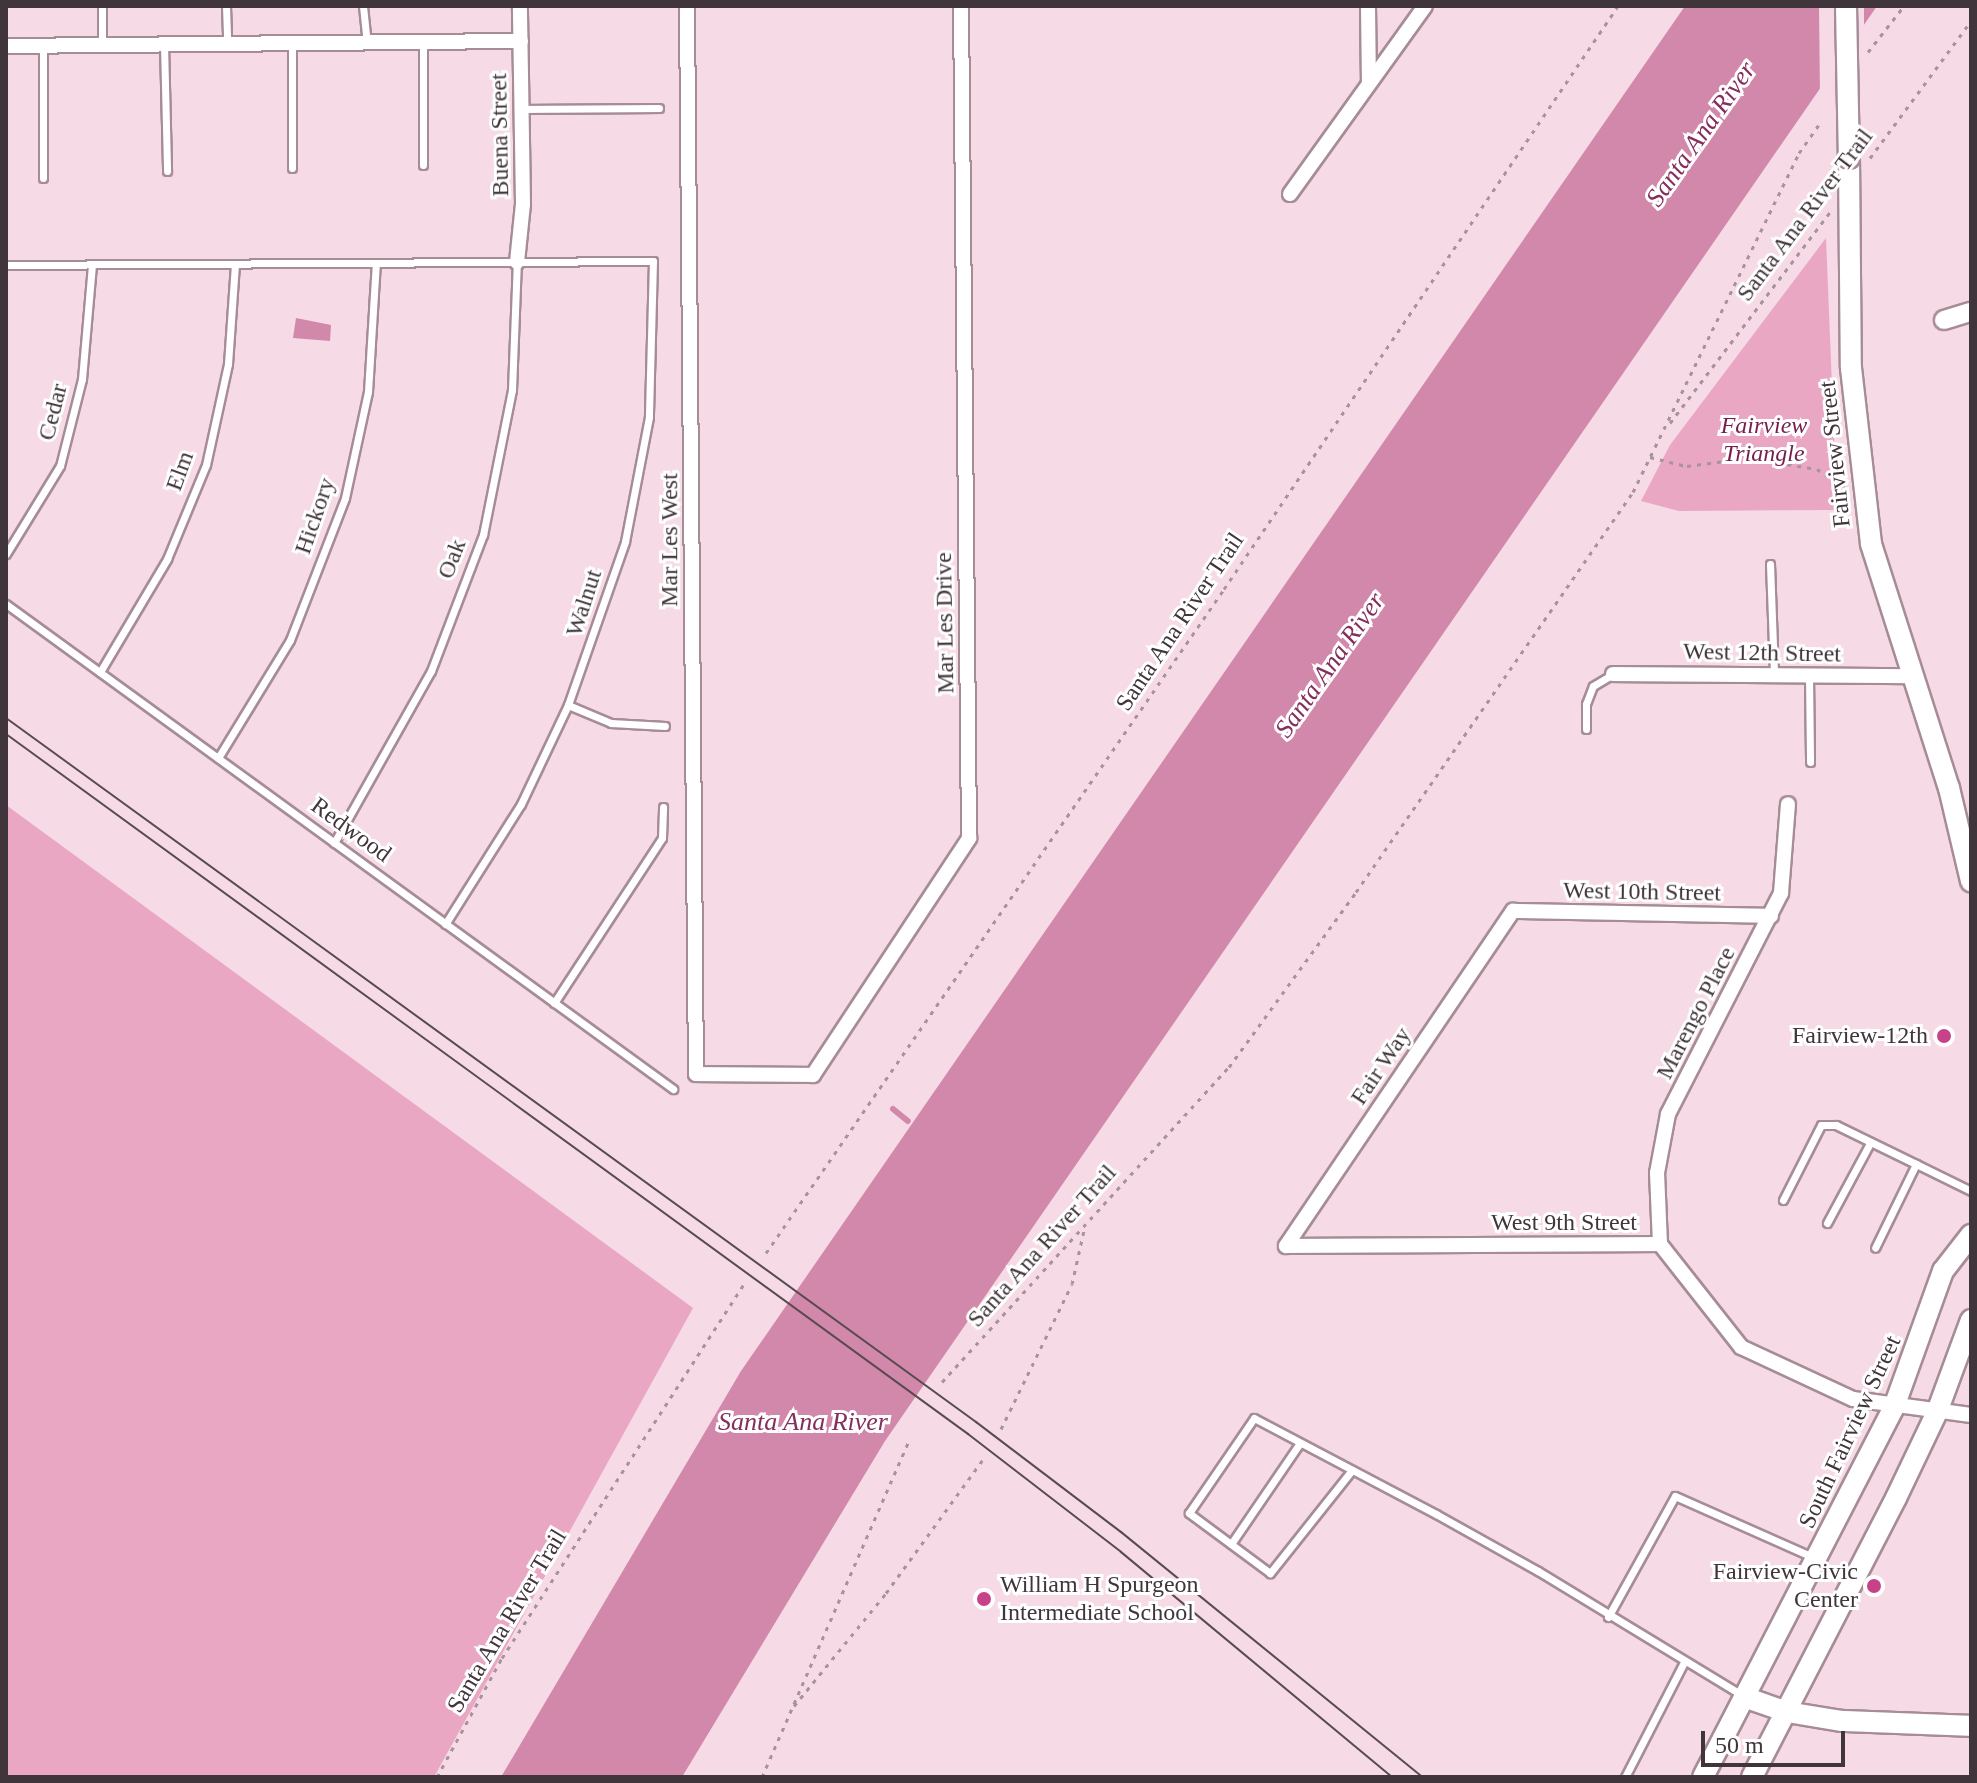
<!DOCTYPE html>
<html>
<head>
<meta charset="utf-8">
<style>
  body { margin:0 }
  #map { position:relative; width:1977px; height:1783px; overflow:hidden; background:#f6dae5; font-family:Georgia,serif }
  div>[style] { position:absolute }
  .green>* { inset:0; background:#e9a7c4 }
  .water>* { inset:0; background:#d288aa }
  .pier>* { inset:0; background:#f6dae5 }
  .stream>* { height:6px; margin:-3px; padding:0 3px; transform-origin:3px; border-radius:3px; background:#d288aa }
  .path>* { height:3px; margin-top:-1.5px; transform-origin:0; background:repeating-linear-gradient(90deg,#a8939c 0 4px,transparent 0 10px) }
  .roads { filter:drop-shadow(2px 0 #a68c97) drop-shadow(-2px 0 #a68c97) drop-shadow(0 2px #a68c97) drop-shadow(0 -2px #a68c97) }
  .service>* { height:7px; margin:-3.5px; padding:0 3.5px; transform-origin:3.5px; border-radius:3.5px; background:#fff }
  .minor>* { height:14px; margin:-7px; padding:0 7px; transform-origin:7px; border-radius:7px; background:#fff }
  .tertiary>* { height:18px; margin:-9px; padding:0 9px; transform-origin:9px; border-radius:9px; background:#fff }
  .secondary>* { height:20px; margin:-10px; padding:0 10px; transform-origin:10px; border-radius:10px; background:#fff }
  .tram>* { height:2px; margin:-1px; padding:0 1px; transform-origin:1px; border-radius:1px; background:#574a50 }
  .bridges { filter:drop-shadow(2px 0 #a68c97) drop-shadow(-2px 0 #a68c97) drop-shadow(0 2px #a68c97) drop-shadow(0 -2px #a68c97) }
  .secondary-bridge>* { height:20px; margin:-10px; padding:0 10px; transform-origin:10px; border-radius:10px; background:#fff }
  .dots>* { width:22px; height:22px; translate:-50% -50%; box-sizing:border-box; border:4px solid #fff; border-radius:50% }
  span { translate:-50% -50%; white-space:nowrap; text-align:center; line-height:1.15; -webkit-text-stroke:6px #fff; paint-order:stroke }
  .street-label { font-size:24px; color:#40353a }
  .park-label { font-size:24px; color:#761f4e; font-style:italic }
  .poi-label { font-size:24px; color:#40353a }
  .right { translate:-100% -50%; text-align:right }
  .left { translate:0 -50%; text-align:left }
  .water-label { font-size:26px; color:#852e5c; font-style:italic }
  .frame { position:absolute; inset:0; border:8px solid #40353a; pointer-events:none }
  .scale { position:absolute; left:1701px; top:1731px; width:144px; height:36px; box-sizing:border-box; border:4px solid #40353a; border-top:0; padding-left:10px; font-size:24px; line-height:28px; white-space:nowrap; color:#40353a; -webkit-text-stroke:6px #fff; paint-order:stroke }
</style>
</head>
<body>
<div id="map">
  <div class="green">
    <div style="clip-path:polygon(1826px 238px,1837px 510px,1679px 511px,1641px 501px,1670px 445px)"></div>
    <div style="clip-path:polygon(6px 805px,693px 1308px,434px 1777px,6px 1777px)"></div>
  </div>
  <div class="water">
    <div style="clip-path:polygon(1685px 6px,1877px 6px,885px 1441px,682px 1777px,501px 1777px,741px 1371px)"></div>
    <div style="clip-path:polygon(296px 318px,331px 325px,330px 341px,293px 338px)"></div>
  </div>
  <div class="pier">
    <div style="clip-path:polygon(1819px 6px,1864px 6px,1864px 32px,1820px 97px)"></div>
  </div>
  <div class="stream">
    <div style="left:893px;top:1109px;width:19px;rotate:39deg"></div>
  </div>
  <div class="path">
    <div style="left:1868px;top:52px;width:58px;rotate:-52deg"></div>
    <div style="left:1870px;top:158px;width:170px;rotate:-53.6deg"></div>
    <div style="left:1670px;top:423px;width:265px;rotate:-52.8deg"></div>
    <div style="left:1650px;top:457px;width:38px;rotate:14deg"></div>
    <div style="left:1687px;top:466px;width:62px;rotate:-7.5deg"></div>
    <div style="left:1748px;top:458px;width:70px;rotate:9.1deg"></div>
    <div style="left:1817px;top:469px;width:33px;rotate:33deg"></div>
    <div style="left:766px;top:1253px;width:807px;rotate:-55.4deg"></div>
    <div style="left:1224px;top:589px;width:704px;rotate:-55.95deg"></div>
    <div style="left:942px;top:1382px;width:426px;rotate:-47.7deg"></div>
    <div style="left:1229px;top:1067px;width:216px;rotate:-54deg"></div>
    <div style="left:1356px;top:892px;width:487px;rotate:-55.3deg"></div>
    <div style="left:1633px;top:492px;width:377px;rotate:-63.9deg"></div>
    <div style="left:1799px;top:153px;width:35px;rotate:-55deg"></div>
    <div style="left:1001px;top:1429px;width:161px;rotate:-63.9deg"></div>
    <div style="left:1072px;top:1284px;width:59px;rotate:-77.4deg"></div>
    <div style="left:794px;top:1706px;width:146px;rotate:-50.8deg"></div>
    <div style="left:886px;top:1593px;width:167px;rotate:-54deg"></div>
    <div style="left:437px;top:1777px;width:136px;rotate:-61.4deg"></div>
    <div style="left:502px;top:1658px;width:445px;rotate:-57.1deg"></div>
    <div style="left:762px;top:1777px;width:368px;rotate:-66.4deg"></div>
  </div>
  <div class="roads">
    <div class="service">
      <div style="left:102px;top:6px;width:39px;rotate:90deg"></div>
      <div style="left:226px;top:6px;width:38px;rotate:88deg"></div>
      <div style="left:363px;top:6px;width:36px;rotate:84deg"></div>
      <div style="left:423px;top:42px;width:123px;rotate:90deg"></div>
      <div style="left:292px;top:43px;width:125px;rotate:90deg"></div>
      <div style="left:164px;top:44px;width:127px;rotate:88.6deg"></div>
      <div style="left:43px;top:45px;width:133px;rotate:90deg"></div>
      <div style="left:522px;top:109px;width:137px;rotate:-0.4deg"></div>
      <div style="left:6px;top:265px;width:647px;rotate:-0.35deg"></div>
      <div style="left:653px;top:261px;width:156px;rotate:91.5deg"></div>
      <div style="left:649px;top:417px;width:127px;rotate:100.9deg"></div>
      <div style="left:625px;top:542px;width:173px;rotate:109.3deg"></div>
      <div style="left:568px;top:705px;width:110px;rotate:115.4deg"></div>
      <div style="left:521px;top:804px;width:142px;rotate:122.3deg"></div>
      <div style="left:6px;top:554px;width:103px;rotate:-58.5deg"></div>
      <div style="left:60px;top:466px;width:90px;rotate:-75.8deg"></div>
      <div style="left:82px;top:379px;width:114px;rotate:-85deg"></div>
      <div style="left:1770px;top:564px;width:111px;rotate:87.9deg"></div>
      <div style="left:6px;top:604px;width:825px;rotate:36.02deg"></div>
      <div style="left:100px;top:672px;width:131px;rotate:-59.3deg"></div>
      <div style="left:167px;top:559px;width:102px;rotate:-67.5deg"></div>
      <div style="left:206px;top:465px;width:103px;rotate:-77.7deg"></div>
      <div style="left:228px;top:364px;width:100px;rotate:-86deg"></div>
      <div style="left:1809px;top:676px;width:86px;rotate:89.3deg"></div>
      <div style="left:568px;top:705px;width:47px;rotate:22.7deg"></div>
      <div style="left:611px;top:723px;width:54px;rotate:3.2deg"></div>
      <div style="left:1586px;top:729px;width:25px;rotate:-90deg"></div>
      <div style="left:1586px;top:704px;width:19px;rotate:-69deg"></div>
      <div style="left:1593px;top:686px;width:23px;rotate:-31deg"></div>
      <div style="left:218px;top:758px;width:138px;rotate:-58.6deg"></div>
      <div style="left:290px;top:640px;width:152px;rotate:-68.8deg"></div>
      <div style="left:345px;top:498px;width:108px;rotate:-77.8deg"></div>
      <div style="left:368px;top:392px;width:129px;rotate:-86.5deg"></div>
      <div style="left:334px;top:843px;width:197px;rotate:-60.6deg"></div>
      <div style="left:431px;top:671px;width:146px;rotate:-69.1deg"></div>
      <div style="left:483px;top:535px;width:148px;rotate:-78.7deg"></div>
      <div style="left:512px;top:390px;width:128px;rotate:-87.8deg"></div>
      <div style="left:554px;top:1003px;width:197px;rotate:-56.8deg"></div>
      <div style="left:662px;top:838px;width:31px;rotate:-88deg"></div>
      <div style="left:1916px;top:1164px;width:61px;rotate:26.1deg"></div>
      <div style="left:1783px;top:1200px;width:84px;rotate:-63.1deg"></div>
      <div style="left:1821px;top:1125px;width:15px"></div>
      <div style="left:1836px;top:1125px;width:89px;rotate:26deg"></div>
      <div style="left:1916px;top:1164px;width:93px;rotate:116deg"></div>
      <div style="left:1827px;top:1223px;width:91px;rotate:-61.7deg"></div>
      <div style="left:1352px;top:1470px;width:132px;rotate:128.5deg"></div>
      <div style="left:1270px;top:1573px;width:101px;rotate:-143.5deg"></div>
      <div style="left:1189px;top:1513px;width:115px;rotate:-55.6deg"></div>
      <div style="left:1254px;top:1418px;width:206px;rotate:27.8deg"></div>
      <div style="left:1436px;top:1514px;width:117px;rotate:29.2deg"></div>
      <div style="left:1538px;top:1571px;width:239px;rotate:31.3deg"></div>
      <div style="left:1231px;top:1544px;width:122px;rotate:-55.7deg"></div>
      <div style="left:1608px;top:1617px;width:138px;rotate:-61deg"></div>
      <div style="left:1675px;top:1496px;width:153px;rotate:23.9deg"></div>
      <div style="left:1625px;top:1777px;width:129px;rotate:-62.8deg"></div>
    </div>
    <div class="minor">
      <div style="left:687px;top:6px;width:1068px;rotate:89.52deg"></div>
      <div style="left:696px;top:1074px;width:117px;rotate:0.5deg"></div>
      <div style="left:813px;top:1075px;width:284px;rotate:-56.6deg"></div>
      <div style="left:969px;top:838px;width:832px;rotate:-90.55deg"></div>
      <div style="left:1368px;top:6px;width:77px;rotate:89.3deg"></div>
      <div style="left:6px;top:46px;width:515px;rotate:-0.56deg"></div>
      <div style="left:1290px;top:194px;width:231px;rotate:-54.3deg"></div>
      <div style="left:517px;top:262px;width:58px;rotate:-84.1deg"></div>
      <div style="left:523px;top:204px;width:198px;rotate:-90.9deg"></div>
      <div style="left:1613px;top:674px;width:298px;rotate:0.4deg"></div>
      <div style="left:1660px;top:1244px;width:71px;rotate:-92.4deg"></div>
      <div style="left:1657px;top:1173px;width:60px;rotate:-79.4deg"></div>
      <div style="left:1668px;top:1114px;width:248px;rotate:-62.9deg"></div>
      <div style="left:1781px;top:893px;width:89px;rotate:-85.5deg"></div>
      <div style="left:1286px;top:1246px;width:374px;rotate:-0.3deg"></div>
      <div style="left:1660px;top:1244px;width:131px;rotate:51.8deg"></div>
      <div style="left:1741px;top:1347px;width:123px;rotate:24.9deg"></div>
      <div style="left:1853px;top:1399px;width:119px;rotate:7.7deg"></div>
      <div style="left:1286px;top:1246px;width:405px;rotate:-55.9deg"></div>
      <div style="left:1513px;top:911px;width:258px;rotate:1.1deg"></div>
    </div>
    <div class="tertiary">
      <div style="left:1944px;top:320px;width:28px;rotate:-17deg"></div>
    </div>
    <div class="secondary">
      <div style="left:1849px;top:158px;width:210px;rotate:89.5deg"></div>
      <div style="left:1851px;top:368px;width:177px;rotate:83.5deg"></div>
      <div style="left:1871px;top:544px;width:256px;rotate:72.3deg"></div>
      <div style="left:1949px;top:788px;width:96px;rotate:76.7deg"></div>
      <div style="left:1744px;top:1697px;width:46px;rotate:19.2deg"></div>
      <div style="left:1787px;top:1712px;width:56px;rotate:9.3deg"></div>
      <div style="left:1842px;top:1721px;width:129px;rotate:2.2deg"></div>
      <div style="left:1703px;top:1777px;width:416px;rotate:-62.7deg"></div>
      <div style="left:1894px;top:1407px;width:145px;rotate:-70.2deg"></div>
      <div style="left:1943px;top:1271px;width:46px;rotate:-52.1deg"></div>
      <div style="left:1752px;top:1777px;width:314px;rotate:-62.7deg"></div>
      <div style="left:1896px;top:1498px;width:95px;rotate:-64.5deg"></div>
      <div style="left:1937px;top:1412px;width:98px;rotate:-69.7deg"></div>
    </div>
  </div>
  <div class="tram">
    <div style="left:6px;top:718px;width:1199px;rotate:35.97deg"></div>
    <div style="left:976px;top:1422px;width:182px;rotate:37.2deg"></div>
    <div style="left:1121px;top:1532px;width:389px;rotate:39.1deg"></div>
    <div style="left:6px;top:734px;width:1190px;rotate:36.04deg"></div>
    <div style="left:968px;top:1434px;width:193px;rotate:37.6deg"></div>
    <div style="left:1121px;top:1552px;width:352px;rotate:39.7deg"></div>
  </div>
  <div class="bridges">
    <div class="secondary-bridge">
      <div style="left:1846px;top:6px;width:152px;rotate:88.9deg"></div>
    </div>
  </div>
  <div class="dots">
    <div style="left:1944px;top:1036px;background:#c74389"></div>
    <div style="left:1874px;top:1586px;background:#c74389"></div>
    <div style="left:984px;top:1599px;background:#c74389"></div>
  </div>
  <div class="street-label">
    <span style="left:500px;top:135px;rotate:-91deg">Buena Street</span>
    <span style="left:1805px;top:215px;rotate:-53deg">Santa Ana River Trail</span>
    <span style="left:53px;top:412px;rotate:-76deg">Cedar</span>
    <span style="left:1835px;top:454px;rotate:-96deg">Fairview Street</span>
    <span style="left:180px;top:471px;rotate:-70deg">Elm</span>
    <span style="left:315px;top:516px;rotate:-71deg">Hickory</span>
    <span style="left:670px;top:540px;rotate:-90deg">Mar Les West</span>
    <span style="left:452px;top:559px;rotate:-69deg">Oak</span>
    <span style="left:584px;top:603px;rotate:-72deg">Walnut</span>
    <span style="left:1180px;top:622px;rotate:-56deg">Santa Ana River Trail</span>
    <span style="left:945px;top:623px;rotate:-91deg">Mar Les Drive</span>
    <span style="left:1762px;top:653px;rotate:1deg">West 12th Street</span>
    <span style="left:351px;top:830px;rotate:36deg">Redwood</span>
    <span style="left:1642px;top:892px;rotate:1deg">West 10th Street</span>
    <span style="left:1696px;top:1013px;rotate:-63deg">Marengo Place</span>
    <span style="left:1381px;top:1066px;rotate:-56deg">Fair Way</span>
    <span style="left:1564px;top:1223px">West 9th Street</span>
    <span style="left:1042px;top:1246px;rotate:-48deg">Santa Ana River Trail</span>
    <span style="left:1850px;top:1432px;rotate:-65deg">South Fairview Street</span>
    <span style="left:507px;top:1621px;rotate:-59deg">Santa Ana River Trail</span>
  </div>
  <div class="park-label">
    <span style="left:1764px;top:440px">Fairview<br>Triangle</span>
  </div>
  <div class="poi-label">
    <span class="right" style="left:1928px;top:1036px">Fairview-12th</span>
    <span class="right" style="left:1858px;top:1586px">Fairview-Civic<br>Center</span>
    <span class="left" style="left:1000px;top:1599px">William H Spurgeon<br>Intermediate School</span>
  </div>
  <div class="water-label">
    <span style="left:1701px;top:134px;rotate:-55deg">Santa Ana River</span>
    <span style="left:1330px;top:665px;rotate:-55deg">Santa Ana River</span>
    <span style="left:803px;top:1422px">Santa Ana River</span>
  </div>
  <div class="frame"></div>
  <div class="scale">50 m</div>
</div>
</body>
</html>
